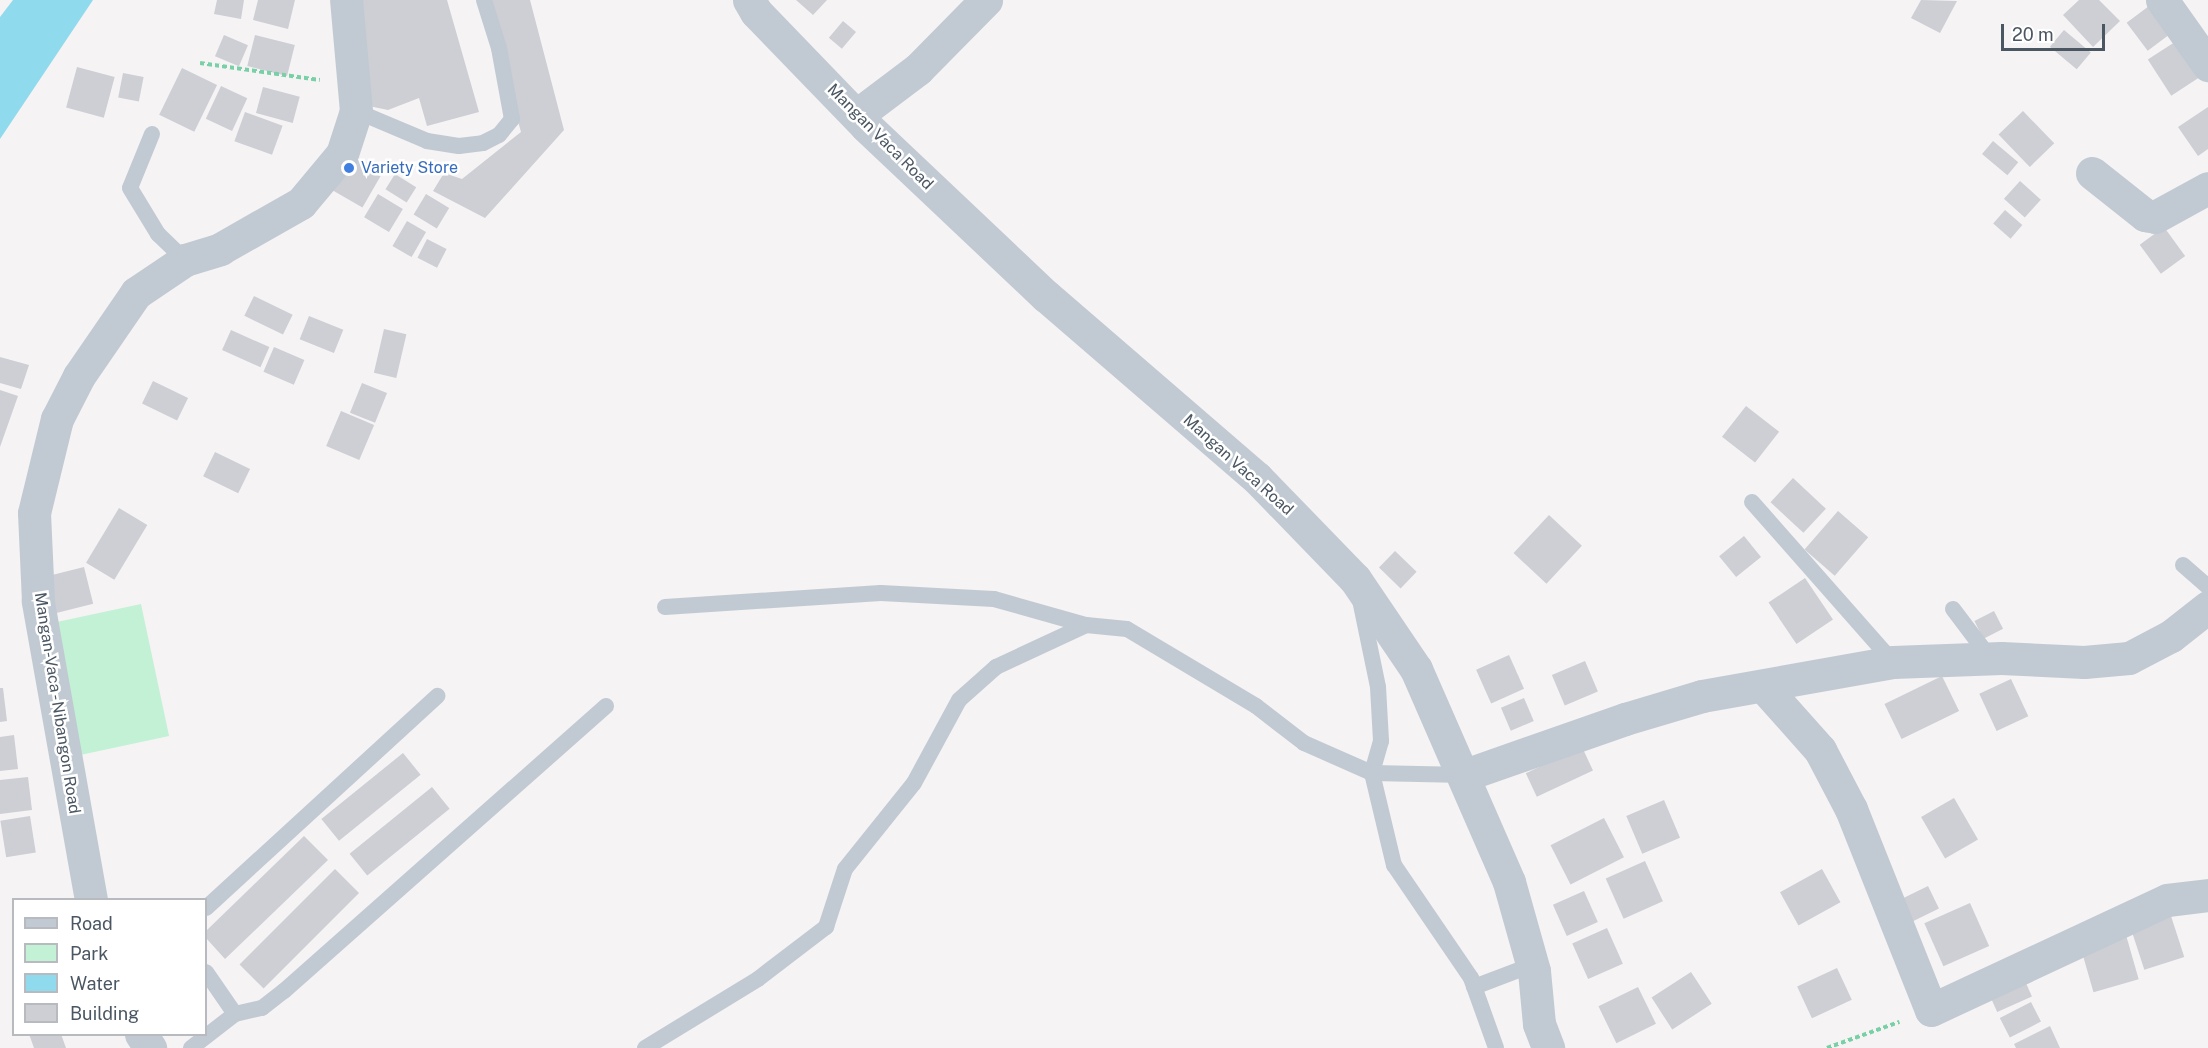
<!DOCTYPE html>
<html>
<head>
<meta charset="utf-8">
<style>
  body { margin:0 }
  #map { position:relative; width:2208px; height:1048px; overflow:hidden; background:#f5f3f3; font-family:"Public Sans",sans-serif }
  div>[style] { position:absolute }
  .green>* { inset:0; background:#c3f1d5; transform-origin:0 0 }
  .water>* { inset:0; background:#90daee }
  .building>* { inset:0; background:#cdcfd5; transform-origin:0 0 }
  .path>* { height:4px; margin-top:-2px; transform-origin:0; background:repeating-linear-gradient(90deg,#7ad0a6 0 4.5px,transparent 0 7.5px) }
  .service>* { height:16px; margin:-8px; padding:0 8px; transform-origin:8px; border-radius:8px; background:#c1cad2 }
  .minor>* { height:33px; margin:-16.5px; padding:0 16.5px; transform-origin:16.5px; border-radius:16.5px; background:#c1cad2 }
  .tertiary>* { height:33px; margin:-16.5px; padding:0 16.5px; transform-origin:16.5px; border-radius:16.5px; background:#c1cad2 }
  .dots>* { width:16px; height:16px; translate:-50% -50%; box-sizing:border-box; border:3px solid #fff; border-radius:50% }
  span { translate:-50% -50%; white-space:nowrap; text-align:center; line-height:1.15; -webkit-text-stroke:5px #fff; paint-order:stroke }
  .street-label { font-size:16px; color:#4a5661 }
  .shop-label { font-size:16px; color:#366cbe }
  .left { translate:0 -50%; text-align:left }
  .legend { position:absolute; left:12px; top:898px; width:195px; height:138px; box-sizing:border-box; background:#fff; border:2px solid #b7bbc0; margin:0; padding:8px 10px; list-style:none; font-size:18px; color:#4a5661 }
  .legend li { display:flex; align-items:center; gap:12px; height:30px }
  .legend b { width:30px; border:2px solid #b7bbc0 }
  .scale { position:absolute; left:2001px; top:24px; width:104px; height:27px; box-sizing:border-box; border:3px solid #4a5661; border-top:0; padding-left:8px; font-size:18px; line-height:21px; white-space:nowrap; color:#4a5661; -webkit-text-stroke:4px #fff; paint-order:stroke }
</style>
</head>
<body>
<div id="map">
  <div class="green">
    <div style="left:141px;top:604px;width:135px;height:92px;rotate:78deg"></div>
  </div>
  <div class="water">
    <div style="clip-path:polygon(13px 0,93px 0,0 139px,0 17px)"></div>
  </div>
  <div class="building">
    <div style="clip-path:polygon(217px 0,244px 0,241px 19px,214px 14px)"></div>
    <div style="clip-path:polygon(258px 0,295px 0,288px 29px,253px 20px)"></div>
    <div style="clip-path:polygon(350px 0,447px 0,479px 112px,427px 126px,419px 98px,388px 110px,364px 105px)"></div>
    <div style="clip-path:polygon(484px 0,530px 0,564px 130px,485px 218px,433px 191px,444px 173px,462px 179px,521px 132px)"></div>
    <div style="clip-path:polygon(796px 0,827px 0,813px 15px)"></div>
    <div style="clip-path:polygon(1921px 0,1957px 1px,1940px 33px,1911px 18px)"></div>
    <div style="clip-path:polygon(2079px 0,2099px 0,2120px 21px,2093px 47px,2063px 15px)"></div>
    <div style="left:2149px;top:6px;width:35px;height:28px;rotate:53deg"></div>
    <div style="left:843px;top:21px;width:17px;height:22px;rotate:40deg"></div>
    <div style="left:2064px;top:30px;width:35px;height:22px;rotate:40deg"></div>
    <div style="left:224px;top:35px;width:26px;height:23px;rotate:23deg"></div>
    <div style="left:255px;top:35px;width:41px;height:32px;rotate:14deg"></div>
    <div style="left:2178px;top:40px;width:43px;height:36px;rotate:57deg"></div>
    <div style="left:77px;top:67px;width:39px;height:42px;rotate:15deg"></div>
    <div style="left:182px;top:68px;width:39px;height:52px;rotate:26deg"></div>
    <div style="left:123px;top:73px;width:21px;height:25px;rotate:11deg"></div>
    <div style="left:221px;top:86px;width:29px;height:36px;rotate:25deg"></div>
    <div style="left:263px;top:87px;width:38px;height:27px;rotate:15deg"></div>
    <div style="clip-path:polygon(2208px 107px,2208px 149px,2198px 156px,2178px 127px)"></div>
    <div style="left:2023px;top:111px;width:45px;height:34px;rotate:46deg"></div>
    <div style="left:245px;top:112px;width:40px;height:31px;rotate:20deg"></div>
    <div style="left:1993px;top:141px;width:33px;height:17px;rotate:40deg"></div>
    <div style="left:350px;top:153px;width:38px;height:41px;rotate:30deg"></div>
    <div style="left:395px;top:174px;width:25px;height:18px;rotate:32deg"></div>
    <div style="left:2020px;top:181px;width:28px;height:24px;rotate:42deg"></div>
    <div style="left:378px;top:194px;width:29px;height:27px;rotate:31deg"></div>
    <div style="left:426px;top:194px;width:27px;height:24px;rotate:31deg"></div>
    <div style="left:2005px;top:210px;width:23px;height:18px;rotate:41deg"></div>
    <div style="left:407px;top:221px;width:22px;height:29px;rotate:30deg"></div>
    <div style="left:2164px;top:227px;width:36px;height:30px;rotate:54deg"></div>
    <div style="left:427px;top:239px;width:22px;height:21px;rotate:27deg"></div>
    <div style="left:254px;top:296px;width:43px;height:22px;rotate:26deg"></div>
    <div style="left:309px;top:316px;width:37px;height:25px;rotate:22deg"></div>
    <div style="left:384px;top:329px;width:23px;height:45px;rotate:13deg"></div>
    <div style="left:231px;top:330px;width:42px;height:22px;rotate:24deg"></div>
    <div style="left:274px;top:347px;width:33px;height:27px;rotate:23deg"></div>
    <div style="clip-path:polygon(0 357px,29px 365px,21px 389px,0 383px)"></div>
    <div style="left:153px;top:381px;width:39px;height:25px;rotate:26deg"></div>
    <div style="left:362px;top:383px;width:27px;height:32px;rotate:22deg"></div>
    <div style="clip-path:polygon(0 390px,18px 396px,0 447px)"></div>
    <div style="left:1746px;top:406px;width:42px;height:39px;rotate:38deg"></div>
    <div style="left:341px;top:411px;width:36px;height:38px;rotate:23deg"></div>
    <div style="left:215px;top:452px;width:39px;height:27px;rotate:26deg"></div>
    <div style="left:1793px;top:478px;width:45px;height:33px;rotate:43deg"></div>
    <div style="left:119px;top:508px;width:33px;height:64px;rotate:31deg"></div>
    <div style="left:1838px;top:511px;width:40px;height:51px;rotate:41deg"></div>
    <div style="left:1549px;top:515px;width:45px;height:52px;rotate:43deg"></div>
    <div style="left:1744px;top:536px;width:27px;height:32px;rotate:51deg"></div>
    <div style="left:1395px;top:551px;width:30px;height:23px;rotate:44deg"></div>
    <div style="left:84px;top:567px;width:38px;height:39px;rotate:76deg"></div>
    <div style="left:1805px;top:578px;width:50px;height:44px;rotate:56deg"></div>
    <div style="left:1994px;top:611px;width:20px;height:22px;rotate:63deg"></div>
    <div style="left:1509px;top:655px;width:37px;height:36px;rotate:66deg"></div>
    <div style="left:1585px;top:661px;width:33px;height:36px;rotate:67deg"></div>
    <div style="left:1942px;top:676px;width:39px;height:64px;rotate:64deg"></div>
    <div style="left:2011px;top:679px;width:41px;height:35px;rotate:65deg"></div>
    <div style="clip-path:polygon(0 688px,3px 688px,7px 721px,0 722px)"></div>
    <div style="left:1524px;top:698px;width:25px;height:25px;rotate:67deg"></div>
    <div style="clip-path:polygon(14px 735px,18px 769px,0 771px,0 737px)"></div>
    <div style="left:1582px;top:747px;width:26px;height:62px;rotate:65deg"></div>
    <div style="left:403px;top:753px;width:28px;height:105px;rotate:51deg"></div>
    <div style="clip-path:polygon(28px 777px,32px 810px,0 814px,0 780px)"></div>
    <div style="left:432px;top:787px;width:28px;height:106px;rotate:51deg"></div>
    <div style="left:1954px;top:798px;width:48px;height:38px;rotate:60deg"></div>
    <div style="left:1664px;top:800px;width:41px;height:41px;rotate:67deg"></div>
    <div style="left:30px;top:816px;width:37px;height:30px;rotate:81deg"></div>
    <div style="left:1604px;top:818px;width:44px;height:60px;rotate:63deg"></div>
    <div style="clip-path:polygon(304px 836px,328px 860px,225px 959px,206px 938px,206px 931px)"></div>
    <div style="left:1645px;top:861px;width:44px;height:43px;rotate:66deg"></div>
    <div style="left:335px;top:869px;width:34px;height:135px;rotate:45deg"></div>
    <div style="left:1822px;top:869px;width:38px;height:48px;rotate:61deg"></div>
    <div style="left:1928px;top:886px;width:25px;height:38px;rotate:64deg"></div>
    <div style="left:1584px;top:891px;width:34px;height:34px;rotate:66deg"></div>
    <div style="left:1970px;top:903px;width:47px;height:50px;rotate:66deg"></div>
    <div style="left:2171px;top:916px;width:43px;height:42px;rotate:72deg"></div>
    <div style="left:1607px;top:928px;width:39px;height:38px;rotate:66deg"></div>
    <div style="left:2126px;top:935px;width:46px;height:47px;rotate:74deg"></div>
    <div style="left:1837px;top:968px;width:35px;height:44px;rotate:65deg"></div>
    <div style="left:1691px;top:972px;width:38px;height:47px;rotate:57deg"></div>
    <div style="left:2025px;top:981px;width:17px;height:38px;rotate:66deg"></div>
    <div style="left:1638px;top:987px;width:41px;height:44px;rotate:64deg"></div>
    <div style="left:2031px;top:1002px;width:22px;height:35px;rotate:63deg"></div>
    <div style="clip-path:polygon(2050px 1026px,2060px 1048px,2016px 1048px,2014px 1044px)"></div>
    <div style="clip-path:polygon(29px 1034px,61px 1034px,66px 1048px,34px 1048px)"></div>
  </div>
  <div class="path">
    <div style="left:200px;top:63px;width:121px;rotate:8.1deg"></div>
    <div style="left:1827px;top:1048px;width:77px;rotate:-19.9deg"></div>
  </div>
  <div class="service">
    <div style="left:356px;top:111px;width:77px;rotate:22.9deg"></div>
    <div style="left:427px;top:141px;width:32px;rotate:9deg"></div>
    <div style="left:459px;top:146px;width:24px;rotate:-7deg"></div>
    <div style="left:483px;top:143px;width:18px;rotate:-27deg"></div>
    <div style="left:499px;top:135px;width:21px;rotate:-51deg"></div>
    <div style="left:512px;top:119px;width:72px;rotate:-100.4deg"></div>
    <div style="left:499px;top:48px;width:50px;rotate:-107.4deg"></div>
    <div style="left:152px;top:134px;width:58px;rotate:112.2deg"></div>
    <div style="left:130px;top:188px;width:54px;rotate:58.7deg"></div>
    <div style="left:158px;top:234px;width:37px;rotate:44deg"></div>
    <div style="left:1752px;top:502px;width:213px;rotate:48.6deg"></div>
    <div style="left:2183px;top:565px;width:33px;rotate:41deg"></div>
    <div style="left:1360px;top:600px;width:89px;rotate:78.3deg"></div>
    <div style="left:1378px;top:687px;width:54px;rotate:86.8deg"></div>
    <div style="left:1381px;top:741px;width:33px;rotate:106deg"></div>
    <div style="left:1372px;top:773px;width:95px;rotate:76.6deg"></div>
    <div style="left:1394px;top:865px;width:137px;rotate:55.7deg"></div>
    <div style="left:1471px;top:978px;width:74px;rotate:70.3deg"></div>
    <div style="left:665px;top:607px;width:216px;rotate:-3.7deg"></div>
    <div style="left:881px;top:593px;width:113px;rotate:3deg"></div>
    <div style="left:994px;top:599px;width:96px;rotate:15.8deg"></div>
    <div style="left:1953px;top:609px;width:61px;rotate:52.9deg"></div>
    <div style="left:206px;top:908px;width:314px;rotate:-42.5deg"></div>
    <div style="left:206px;top:972px;width:51px;rotate:55.4deg"></div>
    <div style="left:1474px;top:987px;width:62px;rotate:-20.8deg"></div>
    <div style="left:191px;top:1048px;width:56px;rotate:-37.7deg"></div>
    <div style="left:235px;top:1014px;width:28px;rotate:-13deg"></div>
    <div style="left:262px;top:1008px;width:28px;rotate:-38deg"></div>
    <div style="left:284px;top:991px;width:430px;rotate:-41.5deg"></div>
    <div style="left:645px;top:1048px;width:132px;rotate:-31.4deg"></div>
    <div style="left:758px;top:979px;width:86px;rotate:-37.4deg"></div>
    <div style="left:826px;top:927px;width:61px;rotate:-71.9deg"></div>
    <div style="left:845px;top:869px;width:110px;rotate:-51.3deg"></div>
    <div style="left:914px;top:783px;width:94px;rotate:-61.5deg"></div>
    <div style="left:959px;top:700px;width:50px;rotate:-41.7deg"></div>
    <div style="left:996px;top:667px;width:99px;rotate:-25deg"></div>
    <div style="left:1086px;top:625px;width:41px;rotate:5.6deg"></div>
    <div style="left:1127px;top:629px;width:150px;rotate:30.8deg"></div>
    <div style="left:1256px;top:706px;width:61px;rotate:37.6deg"></div>
    <div style="left:1304px;top:743px;width:74px;rotate:23.8deg"></div>
    <div style="left:1372px;top:773px;width:93px;rotate:1.2deg"></div>
  </div>
  <div class="minor">
    <div style="left:749px;top:0;width:14px;rotate:60deg"></div>
    <div style="left:756px;top:12px;width:158px;rotate:46deg"></div>
    <div style="left:866px;top:126px;width:248px;rotate:43.4deg"></div>
    <div style="left:1046px;top:296px;width:279px;rotate:40.8deg"></div>
    <div style="left:1257px;top:478px;width:141px;rotate:45.9deg"></div>
    <div style="left:1355px;top:579px;width:109px;rotate:55.9deg"></div>
    <div style="left:1416px;top:669px;width:232px;rotate:66.4deg"></div>
    <div style="left:1509px;top:882px;width:92px;rotate:74.3deg"></div>
    <div style="left:1534px;top:971px;width:53px;rotate:84.6deg"></div>
    <div style="left:1539px;top:1024px;width:26px;rotate:69deg"></div>
    <div style="left:2162px;top:0;width:80px;rotate:54.7deg"></div>
    <div style="left:857px;top:115px;width:76px;rotate:-37deg"></div>
    <div style="left:918px;top:69px;width:97px;rotate:-45.4deg"></div>
    <div style="left:2092px;top:173px;width:68px;rotate:38.4deg"></div>
    <div style="left:2145px;top:215px;width:10px;rotate:11deg"></div>
    <div style="left:2155px;top:217px;width:60px;rotate:-28.7deg"></div>
    <div style="left:1763px;top:686px;width:86px;rotate:48.3deg"></div>
    <div style="left:1820px;top:750px;width:67px;rotate:62.3deg"></div>
    <div style="left:1851px;top:809px;width:216px;rotate:68.3deg"></div>
    <div style="left:1931px;top:1010px;width:260px;rotate:-25deg"></div>
    <div style="left:2167px;top:900px;width:41px;rotate:-7deg"></div>
    <div style="left:1465px;top:775px;width:170px;rotate:-19.3deg"></div>
    <div style="left:1625px;top:719px;width:80px;rotate:-16.6deg"></div>
    <div style="left:1702px;top:696px;width:194px;rotate:-10.1deg"></div>
    <div style="left:1893px;top:662px;width:108px;rotate:-2.1deg"></div>
    <div style="left:2001px;top:658px;width:83px;rotate:2.8deg"></div>
    <div style="left:2084px;top:662px;width:45px;rotate:-5.1deg"></div>
    <div style="left:2129px;top:658px;width:47px;rotate:-27.6deg"></div>
    <div style="left:2171px;top:636px;width:47px;rotate:-38.1deg"></div>
  </div>
  <div class="tertiary">
    <div style="left:91px;top:900px;width:304px;rotate:-100.1deg"></div>
    <div style="left:38px;top:601px;width:88px;rotate:-92.6deg"></div>
    <div style="left:34px;top:513px;width:97px;rotate:-76.3deg"></div>
    <div style="left:57px;top:419px;width:48px;rotate:-62.9deg"></div>
    <div style="left:79px;top:376px;width:101px;rotate:-55.5deg"></div>
    <div style="left:136px;top:293px;width:59px;rotate:-34deg"></div>
    <div style="left:185px;top:260px;width:37px;rotate:-17deg"></div>
    <div style="left:220px;top:249px;width:93px;rotate:-29.6deg"></div>
    <div style="left:301px;top:203px;width:64px;rotate:-50.1deg"></div>
    <div style="left:342px;top:154px;width:45px;rotate:-72deg"></div>
    <div style="left:356px;top:111px;width:111px;rotate:-95.1deg"></div>
    <div style="left:141px;top:1034px;width:17px;rotate:57deg"></div>
  </div>
  <div class="dots">
    <div style="left:349px;top:168px;background:#3f7fe0"></div>
  </div>
  <div class="street-label">
    <span style="left:880px;top:137px;rotate:45deg">Mangan Vaca Road</span>
    <span style="left:1238px;top:465px;rotate:42deg">Mangan Vaca Road</span>
    <span style="left:57px;top:703px;rotate:81deg">Mangan-Vaca - Nibangon Road</span>
  </div>
  <div class="shop-label">
    <span class="left" style="left:361px;top:168px">Variety Store</span>
  </div>
  <ul class="legend">
  <li><b style="height:8px;background:#c1cad2"></b>Road</li>
  <li><b style="height:16px;background:#c3f1d5"></b>Park</li>
  <li><b style="height:16px;background:#90daee"></b>Water</li>
  <li><b style="height:16px;background:#cdcfd5"></b>Building</li>
  </ul>
  <div class="scale">20 m</div>
</div>
</body>
</html>
